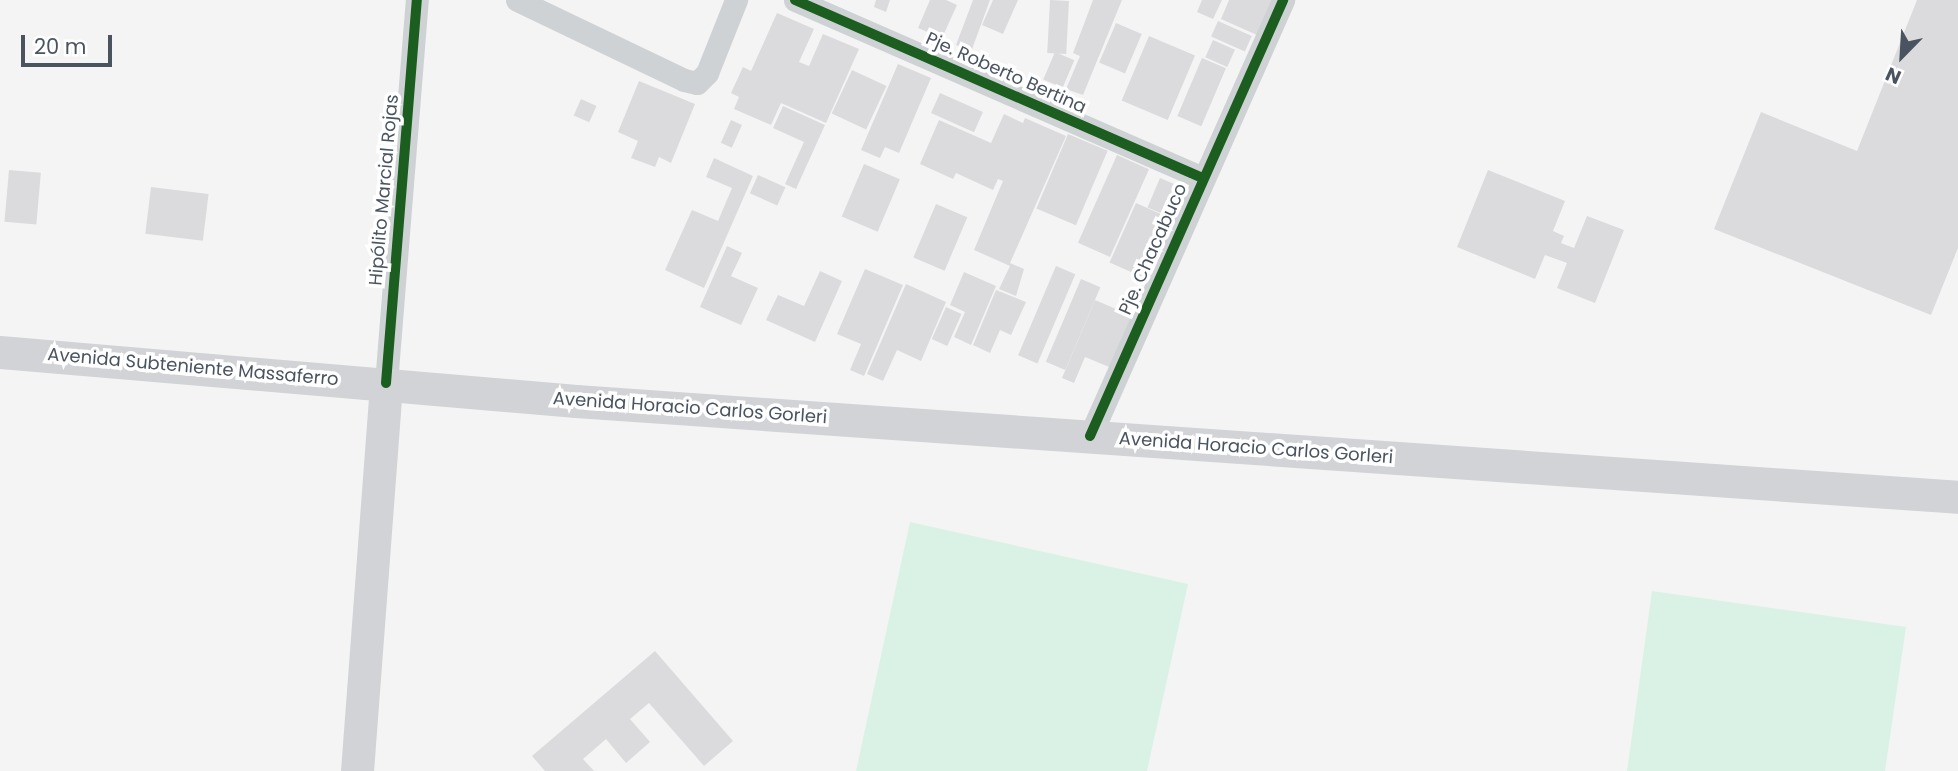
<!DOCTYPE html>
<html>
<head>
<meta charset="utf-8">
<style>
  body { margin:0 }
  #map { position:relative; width:1958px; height:771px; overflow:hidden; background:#f4f4f4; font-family:Poppins,sans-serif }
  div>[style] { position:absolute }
  .green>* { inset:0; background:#d9f2e5 }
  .building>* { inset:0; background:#dbdbdd; transform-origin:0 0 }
  .street>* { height:23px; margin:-11.5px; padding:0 11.5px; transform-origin:11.5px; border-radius:11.5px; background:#cfd2d5 }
  .secondary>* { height:33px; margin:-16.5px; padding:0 16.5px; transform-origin:16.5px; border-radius:16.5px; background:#d1d3d6 }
  .cycleway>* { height:10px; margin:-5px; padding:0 5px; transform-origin:5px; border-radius:5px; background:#1b5e20 }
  span { translate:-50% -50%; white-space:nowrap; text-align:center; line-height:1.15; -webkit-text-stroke:7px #fff; paint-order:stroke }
  .street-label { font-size:18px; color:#4a5460 }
  .north { position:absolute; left:1867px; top:21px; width:70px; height:70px; -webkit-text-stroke:5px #fff; paint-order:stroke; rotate:204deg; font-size:19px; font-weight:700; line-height:28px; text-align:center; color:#4a5460 }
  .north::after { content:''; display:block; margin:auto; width:24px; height:32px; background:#4a5460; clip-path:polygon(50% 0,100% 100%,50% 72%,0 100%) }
  .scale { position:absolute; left:21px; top:35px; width:91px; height:32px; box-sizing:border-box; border:4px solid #4a5460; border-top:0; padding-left:9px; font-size:21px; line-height:24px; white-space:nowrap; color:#4a5460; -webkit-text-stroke:5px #fff; paint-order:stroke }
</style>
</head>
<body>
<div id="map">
  <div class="green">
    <div style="clip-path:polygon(910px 522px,1188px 584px,1147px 771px,856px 771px)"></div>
    <div style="clip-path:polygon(1652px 591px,1906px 627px,1885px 771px,1627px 771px)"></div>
  </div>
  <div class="building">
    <div style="clip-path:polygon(876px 0,890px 0,886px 12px,874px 7px)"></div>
    <div style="clip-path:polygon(930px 0,946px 0,957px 5px,942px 38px,918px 28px)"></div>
    <div style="clip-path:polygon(973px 0,990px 0,971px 52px,956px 45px)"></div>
    <div style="clip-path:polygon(993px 0,1018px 0,1003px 34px,982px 25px)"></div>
    <div style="left:1050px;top:0;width:19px;height:53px;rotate:3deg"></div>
    <div style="clip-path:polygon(1093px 0,1122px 0,1083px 95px,1066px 89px,1080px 56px,1073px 53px)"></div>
    <div style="clip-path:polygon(1202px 0,1222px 0,1213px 19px,1197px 12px)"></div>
    <div style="clip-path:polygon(1229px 0,1272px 0,1257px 35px,1221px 19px)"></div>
    <div style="clip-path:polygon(1917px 0,1958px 0,1958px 248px,1931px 315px,1714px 229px,1761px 112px,1857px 151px)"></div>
    <div style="clip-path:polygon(777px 13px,814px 29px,799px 62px,809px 66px,823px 34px,859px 49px,826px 123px,781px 103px,771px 125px,734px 109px,739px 97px,731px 93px,743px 67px,751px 71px)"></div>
    <div style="left:1218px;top:21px;width:37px;height:17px;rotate:24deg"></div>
    <div style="left:1116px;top:23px;width:28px;height:43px;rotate:23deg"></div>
    <div style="left:1149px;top:36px;width:50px;height:70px;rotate:23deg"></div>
    <div style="left:1213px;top:40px;width:24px;height:19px;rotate:24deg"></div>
    <div style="left:1055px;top:52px;width:21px;height:30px;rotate:23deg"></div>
    <div style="left:1202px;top:58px;width:26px;height:63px;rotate:23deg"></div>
    <div style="clip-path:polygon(898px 64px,931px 78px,899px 153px,885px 147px,880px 158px,861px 150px)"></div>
    <div style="left:852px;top:70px;width:38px;height:48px;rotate:25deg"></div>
    <div style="clip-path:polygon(639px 81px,695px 104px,671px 163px,659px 157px,655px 167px,631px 158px,638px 141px,618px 132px)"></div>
    <div style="left:940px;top:93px;width:47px;height:22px;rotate:24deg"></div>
    <div style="left:581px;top:99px;width:17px;height:18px;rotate:24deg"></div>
    <div style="clip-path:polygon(783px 106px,825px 125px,796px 189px,785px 184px,804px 142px,773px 128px)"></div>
    <div style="clip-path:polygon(1004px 114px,1023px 123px,1025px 118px,1066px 136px,1010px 263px,1024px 269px,1016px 296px,999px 289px,1010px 266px,974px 250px,1003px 181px,998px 179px,993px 190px,956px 173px,953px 179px,920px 164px,939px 120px,991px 143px)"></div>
    <div style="left:731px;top:120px;width:12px;height:25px;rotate:24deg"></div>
    <div style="left:1068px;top:134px;width:43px;height:81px;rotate:23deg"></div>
    <div style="left:1117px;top:155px;width:35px;height:96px;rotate:24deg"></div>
    <div style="clip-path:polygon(714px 158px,753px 176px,704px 288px,665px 270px,692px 210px,718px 221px,732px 188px,706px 177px)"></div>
    <div style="left:864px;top:164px;width:39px;height:57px;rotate:23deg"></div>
    <div style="left:9px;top:170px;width:32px;height:52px;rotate:5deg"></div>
    <div style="clip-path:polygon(1488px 170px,1565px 201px,1553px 231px,1564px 236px,1561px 243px,1574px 248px,1587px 216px,1624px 230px,1595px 303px,1557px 288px,1567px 263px,1545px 255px,1535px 279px,1457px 247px)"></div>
    <div style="left:758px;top:175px;width:30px;height:20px;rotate:24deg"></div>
    <div style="left:1160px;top:178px;width:33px;height:32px;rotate:23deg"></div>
    <div style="left:151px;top:187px;width:58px;height:47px;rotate:7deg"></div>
    <div style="left:1136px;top:203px;width:46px;height:65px;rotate:24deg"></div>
    <div style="left:936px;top:204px;width:34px;height:58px;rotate:23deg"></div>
    <div style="clip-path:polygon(727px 246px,742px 253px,731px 276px,758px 288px,741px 325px,700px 307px)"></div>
    <div style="left:1056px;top:266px;width:21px;height:97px;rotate:23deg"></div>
    <div style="clip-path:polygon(865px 269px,903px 285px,864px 376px,850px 370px,861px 344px,837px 334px)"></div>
    <div style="clip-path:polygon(820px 271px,842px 281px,815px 342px,766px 320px,778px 295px,804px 306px)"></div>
    <div style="clip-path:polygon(964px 272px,996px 286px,971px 345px,954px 337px,965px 312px,950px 305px)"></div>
    <div style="left:1081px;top:279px;width:21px;height:90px;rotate:23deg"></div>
    <div style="clip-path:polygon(906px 284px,946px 302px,921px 361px,897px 350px,883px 381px,867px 374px)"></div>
    <div style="clip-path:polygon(996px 290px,1026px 302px,1011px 335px,1000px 330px,990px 353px,973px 345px)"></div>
    <div style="clip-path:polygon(1095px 300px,1137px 318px,1114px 369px,1085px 357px,1074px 383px,1062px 378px)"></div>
    <div style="left:946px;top:307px;width:17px;height:35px;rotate:24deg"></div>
    <div style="clip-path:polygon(655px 651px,733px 741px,704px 766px,649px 703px,630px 719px,650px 742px,626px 763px,606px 739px,583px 759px,594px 771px,545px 771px,532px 756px)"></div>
  </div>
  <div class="street">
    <div style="left:517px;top:0;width:185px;rotate:25.6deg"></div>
    <div style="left:684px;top:80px;width:13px;rotate:13deg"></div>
    <div style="left:697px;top:83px;width:14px;rotate:-45deg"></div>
    <div style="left:707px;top:73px;width:79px;rotate:-68.3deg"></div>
    <div style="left:795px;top:0;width:445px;rotate:23.6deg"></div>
    <div style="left:386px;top:383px;width:384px;rotate:-85.4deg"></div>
    <div style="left:1090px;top:436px;width:477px;rotate:-66.1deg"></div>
  </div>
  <div class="secondary">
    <div style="left:0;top:352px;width:578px;rotate:4.86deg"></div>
    <div style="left:576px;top:401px;width:1385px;rotate:3.97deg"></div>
    <div style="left:357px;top:771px;width:389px;rotate:-85.7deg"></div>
  </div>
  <div class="cycleway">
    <div style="left:795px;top:0;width:445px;rotate:23.6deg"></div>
    <div style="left:386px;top:383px;width:384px;rotate:-85.4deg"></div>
    <div style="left:1090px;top:436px;width:477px;rotate:-66.1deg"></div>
  </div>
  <div class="street-label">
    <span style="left:1006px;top:73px;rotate:24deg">Pje. Roberto Bertina</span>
    <span style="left:384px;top:190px;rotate:-85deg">Hipólito Marcial Rojas</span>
    <span style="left:1153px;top:249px;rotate:-66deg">Pje. Chacabuco</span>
    <span style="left:193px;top:367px;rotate:5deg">Avenida Subteniente Massaferro</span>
    <span style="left:690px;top:408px;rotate:4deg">Avenida Horacio Carlos Gorleri</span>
    <span style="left:1256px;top:448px;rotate:4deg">Avenida Horacio Carlos Gorleri</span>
  </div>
  <div class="north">N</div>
  <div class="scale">20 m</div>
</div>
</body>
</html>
